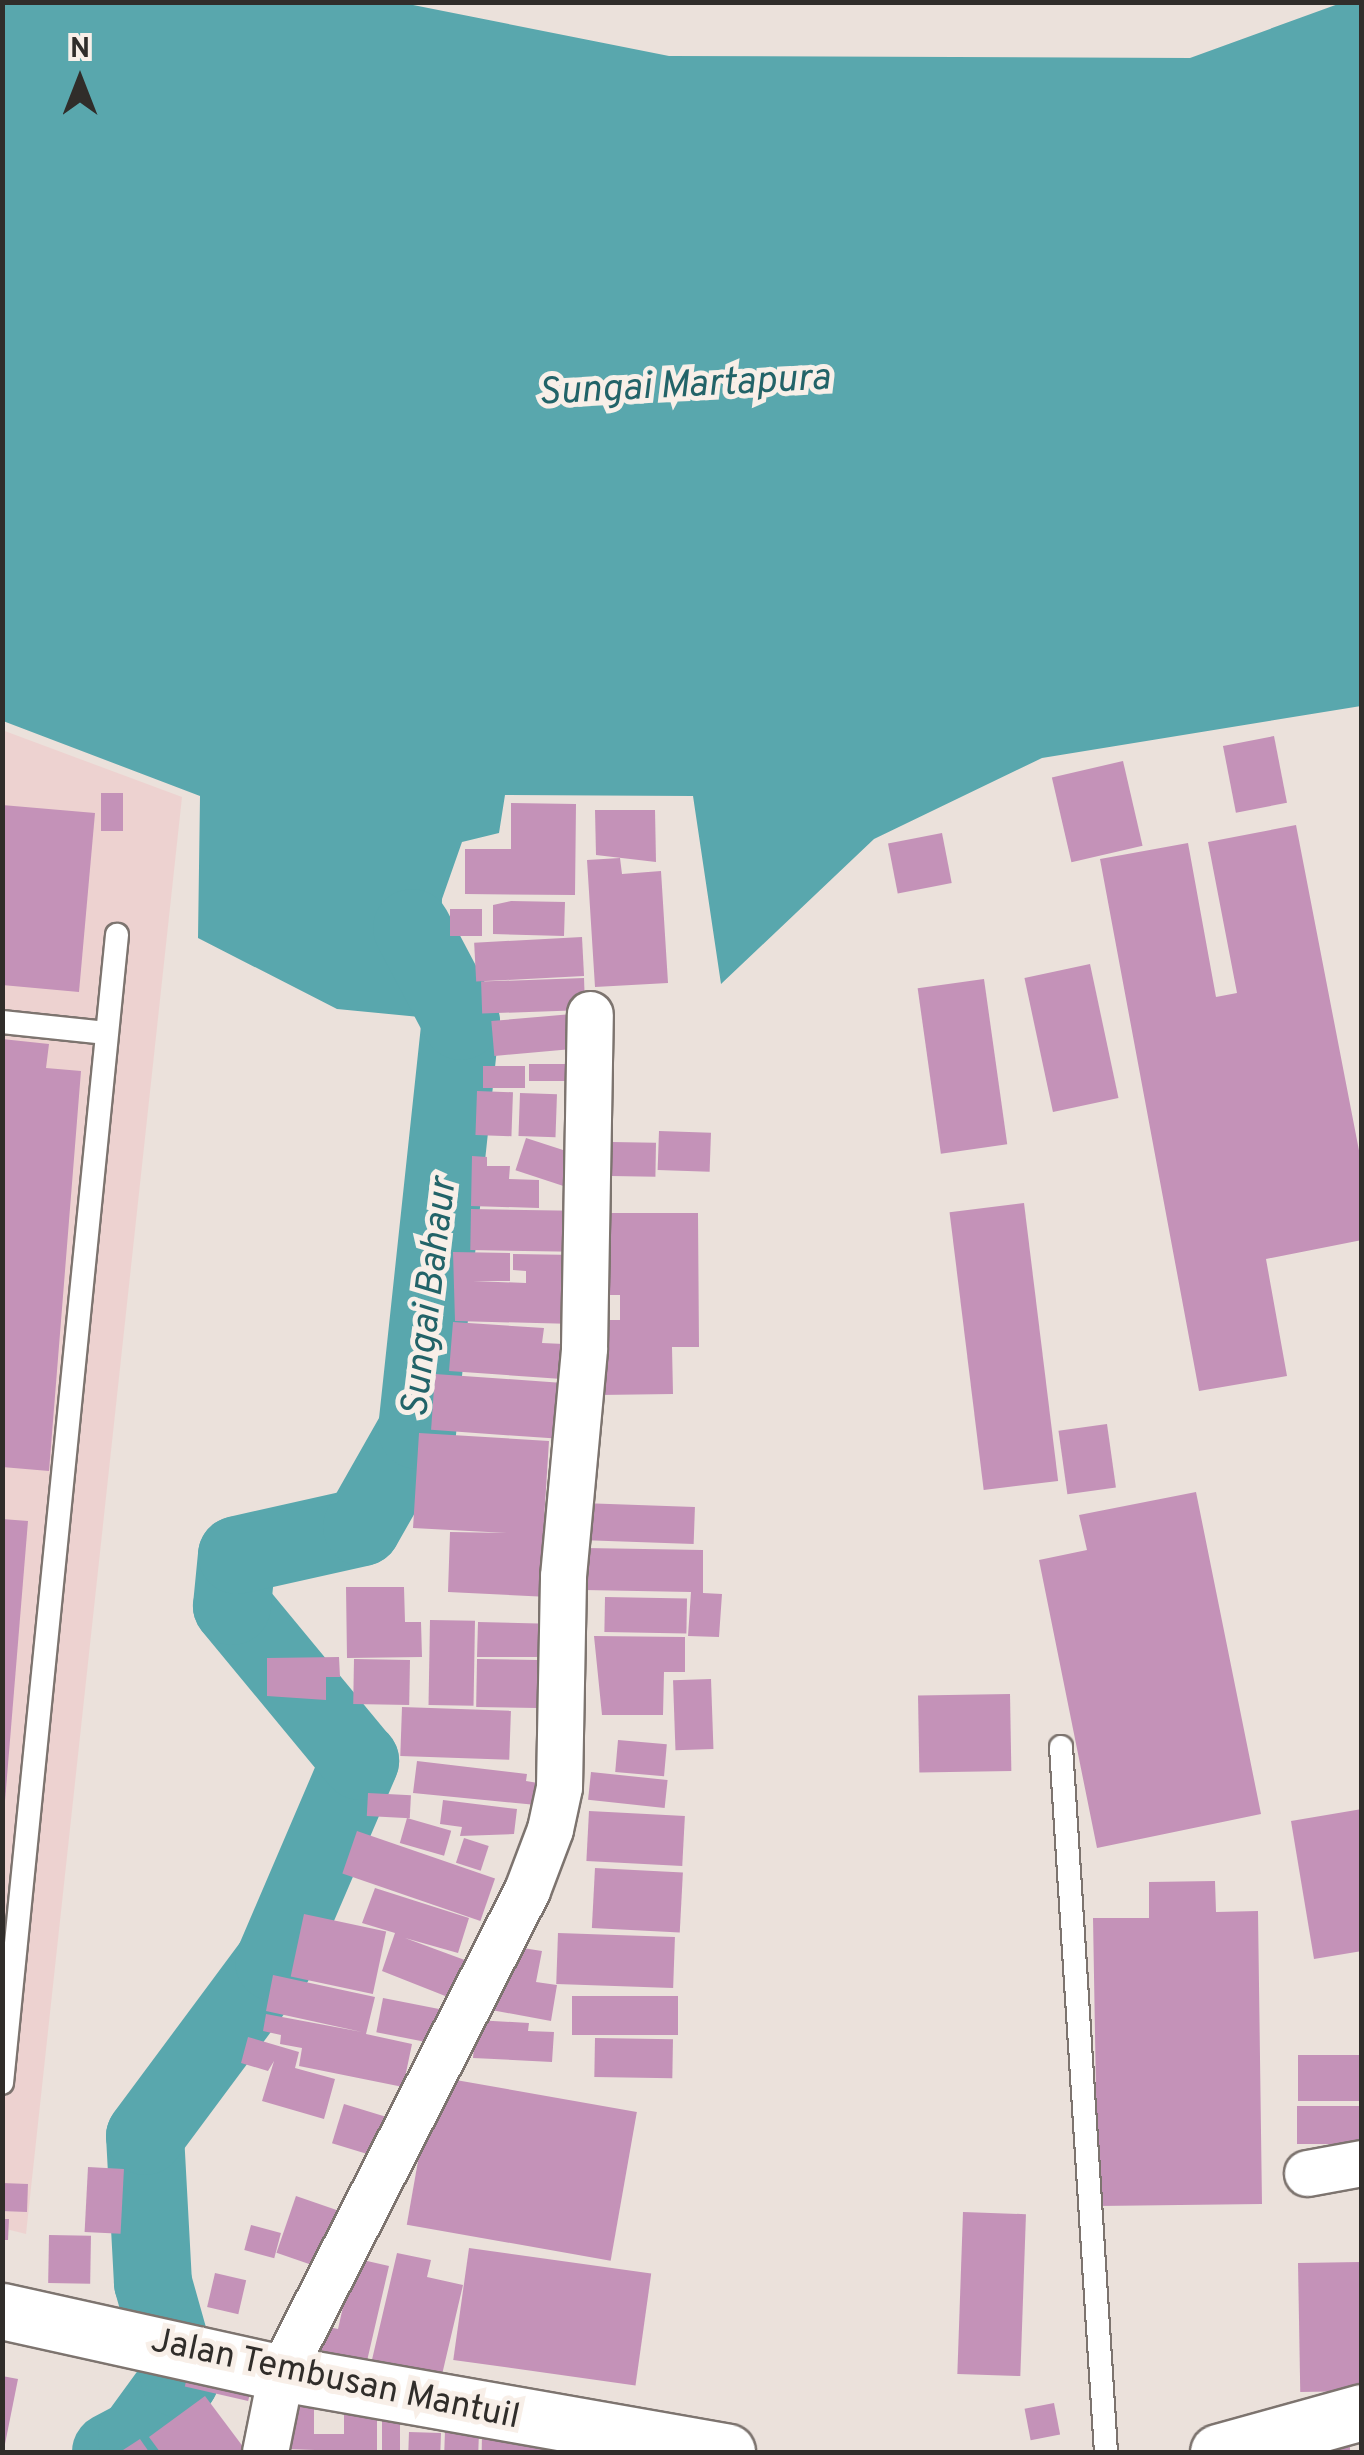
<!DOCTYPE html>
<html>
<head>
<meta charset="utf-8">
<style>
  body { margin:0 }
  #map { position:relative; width:1364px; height:2455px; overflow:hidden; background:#ebe1db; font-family:Overpass,sans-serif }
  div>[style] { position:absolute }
  .industrial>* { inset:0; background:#edd2d0 }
  .water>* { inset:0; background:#59a7ad }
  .river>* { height:78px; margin:-39px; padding:0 39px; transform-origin:39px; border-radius:39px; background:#59a7ad }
  .building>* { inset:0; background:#c492b8; transform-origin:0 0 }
  .roads { filter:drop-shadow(2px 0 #7d746f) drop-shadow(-2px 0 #7d746f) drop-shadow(0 2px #7d746f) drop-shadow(0 -2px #7d746f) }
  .service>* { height:22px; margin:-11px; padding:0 11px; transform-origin:11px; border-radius:11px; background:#fff }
  .minor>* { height:45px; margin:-22.5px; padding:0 22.5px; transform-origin:22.5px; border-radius:22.5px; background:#fff }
  .tertiary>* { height:55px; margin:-27.5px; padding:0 27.5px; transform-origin:27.5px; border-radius:27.5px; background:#fff }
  span { translate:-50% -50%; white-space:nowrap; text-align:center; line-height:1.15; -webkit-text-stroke:10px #f8efe8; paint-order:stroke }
  .street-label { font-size:35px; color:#302d2a }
  .water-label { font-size:38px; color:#226368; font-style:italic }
  .frame { position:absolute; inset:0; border:5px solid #302d2a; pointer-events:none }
  .north { position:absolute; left:30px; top:30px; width:100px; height:100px; -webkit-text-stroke:8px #f8efe8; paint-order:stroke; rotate:0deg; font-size:28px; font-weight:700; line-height:40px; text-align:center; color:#302d2a }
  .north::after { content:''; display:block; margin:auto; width:35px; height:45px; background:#302d2a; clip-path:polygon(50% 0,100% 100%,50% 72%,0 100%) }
</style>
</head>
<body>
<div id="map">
  <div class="industrial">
    <div style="clip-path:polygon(2px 730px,182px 797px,26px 2234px,2px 2228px)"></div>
  </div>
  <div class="water">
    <div style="clip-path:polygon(2px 3px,403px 3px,669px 56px,1190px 58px,1341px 3px,1361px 3px,1361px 706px,1042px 758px,874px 839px,721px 984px,693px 796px,505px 795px,499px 833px,462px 842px,442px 899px,441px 939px,459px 949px,461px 1021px,337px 1009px,198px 938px,200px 796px,3px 721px)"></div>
  </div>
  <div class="river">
    <div style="left:111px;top:2452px;width:30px;rotate:-28deg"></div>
    <div style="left:137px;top:2438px;width:73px;rotate:-53.9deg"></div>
    <div style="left:180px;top:2379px;width:100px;rotate:-105.7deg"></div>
    <div style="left:153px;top:2283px;width:147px;rotate:-93.1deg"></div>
    <div style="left:145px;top:2136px;width:217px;rotate:-53.4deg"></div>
    <div style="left:274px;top:1962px;width:219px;rotate:-66.8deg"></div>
    <div style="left:360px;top:1761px;width:201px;rotate:-129.6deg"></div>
    <div style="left:232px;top:1606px;width:51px;rotate:-84.4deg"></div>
    <div style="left:237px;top:1555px;width:128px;rotate:-12.6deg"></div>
    <div style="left:362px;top:1527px;width:112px;rotate:-60.4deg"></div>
    <div style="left:417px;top:1430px;width:411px;rotate:-83.9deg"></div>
    <div style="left:461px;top:1021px;width:105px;rotate:-117.8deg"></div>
  </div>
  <div class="building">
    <div style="left:1274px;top:736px;width:68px;height:52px;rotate:79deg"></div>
    <div style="left:1123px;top:761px;width:87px;height:73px;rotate:77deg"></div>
    <div style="left:101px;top:793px;width:22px;height:38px"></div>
    <div style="clip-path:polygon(511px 803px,576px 804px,575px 895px,465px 894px,465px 849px,511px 849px)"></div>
    <div style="clip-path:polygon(2px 805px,95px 813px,79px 992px,2px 985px)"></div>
    <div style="clip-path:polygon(595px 810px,655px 810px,656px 862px,596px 855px)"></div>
    <div style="clip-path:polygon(1296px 825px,1362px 1166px,1362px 1240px,1266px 1259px,1287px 1376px,1199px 1391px,1100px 859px,1188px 843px,1216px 997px,1237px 993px,1208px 842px)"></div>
    <div style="left:942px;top:833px;width:51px;height:55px;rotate:79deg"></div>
    <div style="clip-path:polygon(620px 858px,622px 874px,661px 871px,668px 983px,595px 987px,587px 860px)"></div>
    <div style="clip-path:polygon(511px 901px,565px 902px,564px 936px,493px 934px,493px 905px)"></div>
    <div style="left:450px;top:909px;width:32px;height:27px"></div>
    <div style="left:582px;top:937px;width:39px;height:108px;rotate:87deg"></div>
    <div style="left:1090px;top:964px;width:137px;height:67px;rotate:78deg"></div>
    <div style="left:584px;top:978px;width:32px;height:103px;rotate:88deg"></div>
    <div style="left:984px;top:979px;width:167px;height:67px;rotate:82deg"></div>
    <div style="left:572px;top:1014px;width:35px;height:81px;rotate:85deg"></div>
    <div style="clip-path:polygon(2px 1039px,49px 1044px,46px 1068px,81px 1071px,49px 1471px,2px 1467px)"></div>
    <div style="left:529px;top:1064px;width:38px;height:17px"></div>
    <div style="left:483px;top:1066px;width:42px;height:22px"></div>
    <div style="left:477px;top:1091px;width:36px;height:44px;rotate:2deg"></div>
    <div style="left:520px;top:1093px;width:37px;height:43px;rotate:2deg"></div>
    <div style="left:659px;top:1131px;width:52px;height:39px;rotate:2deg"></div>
    <div style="left:526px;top:1138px;width:56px;height:34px;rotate:18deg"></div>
    <div style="left:612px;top:1142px;width:44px;height:34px;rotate:1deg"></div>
    <div style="clip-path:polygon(472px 1156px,487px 1157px,487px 1166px,510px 1166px,509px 1179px,539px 1180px,539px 1208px,471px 1206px)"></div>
    <div style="left:1024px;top:1203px;width:280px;height:75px;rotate:83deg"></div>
    <div style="left:471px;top:1209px;width:103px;height:41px;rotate:1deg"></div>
    <div style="clip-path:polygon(597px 1213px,698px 1213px,699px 1347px,672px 1347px,673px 1394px,599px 1395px,599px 1320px,620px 1320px,620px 1295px,609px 1295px,609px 1251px,597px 1251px)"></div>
    <div style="clip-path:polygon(453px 1252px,510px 1253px,510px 1281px,473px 1281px,526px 1283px,526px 1271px,513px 1270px,513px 1254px,577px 1255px,575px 1324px,455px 1321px)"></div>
    <div style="clip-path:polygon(453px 1322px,544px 1328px,542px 1343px,564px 1344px,562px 1379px,449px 1371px)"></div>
    <div style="left:435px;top:1374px;width:125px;height:56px;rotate:4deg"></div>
    <div style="left:1107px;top:1424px;width:64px;height:49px;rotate:82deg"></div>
    <div style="clip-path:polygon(419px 1433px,549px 1441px,543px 1536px,552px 1537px,549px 1597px,448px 1592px,450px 1532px,507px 1533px,413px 1528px)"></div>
    <div style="clip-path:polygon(1196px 1492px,1261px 1814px,1097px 1848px,1039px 1560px,1087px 1550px,1079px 1515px)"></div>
    <div style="left:581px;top:1503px;width:114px;height:37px;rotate:2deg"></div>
    <div style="clip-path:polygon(2px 1519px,28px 1521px,5px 1801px,2px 1801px)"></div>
    <div style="clip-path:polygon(585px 1548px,703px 1550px,703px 1593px,722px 1594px,719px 1637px,688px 1636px,691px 1592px,584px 1590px)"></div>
    <div style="clip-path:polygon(346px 1587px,404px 1587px,405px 1622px,421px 1622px,422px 1657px,347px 1658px)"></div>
    <div style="left:605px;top:1597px;width:82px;height:35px;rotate:1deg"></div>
    <div style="left:430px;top:1620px;width:45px;height:85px;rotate:1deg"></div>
    <div style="clip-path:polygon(478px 1622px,559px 1624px,546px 1657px,477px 1657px)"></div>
    <div style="clip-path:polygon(594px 1636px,685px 1637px,685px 1672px,664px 1672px,663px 1715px,602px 1715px)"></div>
    <div style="clip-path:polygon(339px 1657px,340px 1677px,326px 1677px,326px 1700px,267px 1696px,267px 1658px)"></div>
    <div style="left:354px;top:1659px;width:56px;height:45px;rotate:1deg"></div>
    <div style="left:477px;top:1659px;width:76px;height:48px;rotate:1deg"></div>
    <div style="left:711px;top:1679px;width:70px;height:38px;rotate:88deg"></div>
    <div style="left:1010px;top:1694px;width:77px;height:92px;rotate:89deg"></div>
    <div style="left:402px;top:1707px;width:109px;height:49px;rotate:2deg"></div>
    <div style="left:618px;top:1740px;width:49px;height:32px;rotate:5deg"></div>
    <div style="clip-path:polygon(417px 1761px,527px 1774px,526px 1781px,550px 1785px,547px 1806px,413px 1793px)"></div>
    <div style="left:591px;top:1772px;width:77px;height:28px;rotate:6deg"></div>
    <div style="left:368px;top:1793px;width:43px;height:23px;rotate:3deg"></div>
    <div style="clip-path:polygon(443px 1800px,517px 1809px,514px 1834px,460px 1836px,462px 1827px,440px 1824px)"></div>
    <div style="clip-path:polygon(1362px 1809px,1362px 1951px,1314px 1959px,1291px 1821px)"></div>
    <div style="left:589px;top:1811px;width:96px;height:50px;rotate:3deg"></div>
    <div style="left:407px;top:1818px;width:46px;height:26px;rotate:16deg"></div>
    <div style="left:357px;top:1831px;width:146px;height:45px;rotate:19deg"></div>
    <div style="left:464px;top:1838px;width:26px;height:26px;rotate:18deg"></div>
    <div style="left:595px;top:1868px;width:88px;height:60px;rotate:3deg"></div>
    <div style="clip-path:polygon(1215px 1881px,1216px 1912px,1258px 1911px,1262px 2204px,1098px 2206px,1093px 1918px,1149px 1918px,1149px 1882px)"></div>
    <div style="clip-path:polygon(375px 1888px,469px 1918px,458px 1953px,405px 1938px,481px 1966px,468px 2005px,382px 1971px,395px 1933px,362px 1923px)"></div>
    <div style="left:304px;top:1914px;width:84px;height:64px;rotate:12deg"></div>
    <div style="left:558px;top:1933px;width:117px;height:51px;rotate:2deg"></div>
    <div style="clip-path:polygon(503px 1945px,542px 1951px,536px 1982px,557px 1985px,551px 2021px,486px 2009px)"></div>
    <div style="clip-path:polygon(273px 1975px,375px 1997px,366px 2034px,412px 2044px,403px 2087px,299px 2066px,302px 2048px,280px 2044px,281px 2035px,263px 2031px,266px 2014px,362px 2032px,266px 2011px)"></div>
    <div style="left:572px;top:1996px;width:106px;height:39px"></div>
    <div style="left:383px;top:1998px;width:61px;height:35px;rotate:11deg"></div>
    <div style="clip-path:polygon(476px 2020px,529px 2023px,528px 2031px,554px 2032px,552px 2062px,473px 2058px)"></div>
    <div style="clip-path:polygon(248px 2037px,299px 2052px,295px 2068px,335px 2079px,324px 2119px,262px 2101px,274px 2061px,268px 2071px,241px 2063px)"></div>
    <div style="left:595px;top:2038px;width:78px;height:39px;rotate:1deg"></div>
    <div style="left:1362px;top:2055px;width:46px;height:64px;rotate:90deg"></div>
    <div style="left:433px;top:2076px;width:207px;height:151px;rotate:10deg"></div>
    <div style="left:344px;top:2104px;width:48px;height:41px;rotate:17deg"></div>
    <div style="left:1362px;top:2106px;width:38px;height:65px;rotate:90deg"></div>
    <div style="left:88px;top:2167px;width:36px;height:65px;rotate:3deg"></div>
    <div style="left:2px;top:2183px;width:26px;height:28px;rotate:2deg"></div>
    <div style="left:296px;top:2196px;width:46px;height:60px;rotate:19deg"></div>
    <div style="left:963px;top:2212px;width:63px;height:162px;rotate:2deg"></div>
    <div style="clip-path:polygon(2px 2219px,9px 2219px,8px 2240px,2px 2240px)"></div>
    <div style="left:251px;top:2225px;width:31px;height:26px;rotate:15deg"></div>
    <div style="left:49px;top:2235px;width:42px;height:48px;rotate:1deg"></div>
    <div style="left:469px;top:2248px;width:184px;height:113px;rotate:8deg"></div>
    <div style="clip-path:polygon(397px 2253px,431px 2260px,427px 2277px,463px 2285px,441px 2379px,371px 2364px)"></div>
    <div style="clip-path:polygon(354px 2258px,389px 2266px,367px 2361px,306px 2347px,311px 2323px,338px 2329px)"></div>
    <div style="left:1360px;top:2262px;width:129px;height:62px;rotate:89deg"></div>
    <div style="left:215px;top:2273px;width:32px;height:35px;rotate:13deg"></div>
    <div style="left:190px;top:2364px;width:65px;height:23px;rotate:13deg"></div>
    <div style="clip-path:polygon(2px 2376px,18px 2379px,4px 2449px,2px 2448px)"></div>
    <div style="clip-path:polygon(284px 2394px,314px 2394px,314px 2434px,344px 2434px,344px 2405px,377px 2404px,377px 2452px,284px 2449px)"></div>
    <div style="clip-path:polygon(205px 2396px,247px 2452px,160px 2452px,149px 2437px)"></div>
    <div style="left:1054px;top:2403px;width:32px;height:30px;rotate:79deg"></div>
    <div style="left:382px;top:2416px;width:18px;height:34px"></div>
    <div style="left:445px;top:2431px;width:34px;height:21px;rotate:2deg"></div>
    <div style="left:409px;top:2432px;width:32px;height:20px;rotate:2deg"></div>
    <div style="left:482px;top:2434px;width:62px;height:18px;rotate:1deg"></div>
    <div style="clip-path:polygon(140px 2439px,149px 2452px,120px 2452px)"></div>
    <div style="clip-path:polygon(1350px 2447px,1350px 2452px,1309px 2452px,1309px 2450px)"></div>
  </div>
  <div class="roads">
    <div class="service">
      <div style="left:2px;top:1022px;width:105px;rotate:6deg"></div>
      <div style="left:1061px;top:1747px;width:706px;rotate:86.35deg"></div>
      <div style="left:2px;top:2083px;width:1154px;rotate:-84.28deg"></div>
    </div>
    <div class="minor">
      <div style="left:1307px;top:2173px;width:56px;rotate:-10.3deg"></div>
      <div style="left:265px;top:2452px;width:81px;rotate:-78.6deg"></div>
      <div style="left:281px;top:2373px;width:542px;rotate:-63.01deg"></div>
      <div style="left:527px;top:1890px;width:65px;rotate:-69.3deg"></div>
      <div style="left:550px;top:1829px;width:43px;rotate:-77.9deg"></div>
      <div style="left:559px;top:1787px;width:211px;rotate:-88.9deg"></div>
      <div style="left:563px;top:1576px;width:229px;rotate:-84.7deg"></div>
      <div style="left:584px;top:1348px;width:334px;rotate:-89deg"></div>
    </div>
    <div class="tertiary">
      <div style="left:2px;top:2311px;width:286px;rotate:12.5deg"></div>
      <div style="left:281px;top:2373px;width:453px;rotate:10deg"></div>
      <div style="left:1218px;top:2452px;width:149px;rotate:-15.5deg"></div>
    </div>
  </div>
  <div class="street-label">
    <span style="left:335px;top:2380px;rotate:12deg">Jalan Tembusan Mantuil</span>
  </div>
  <div class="water-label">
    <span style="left:684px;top:387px;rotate:-3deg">Sungai Martapura</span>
    <span style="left:431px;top:1298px;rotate:-83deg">Sungai Bahaur</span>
  </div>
  <div class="frame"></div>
  <div class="north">N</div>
</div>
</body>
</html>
